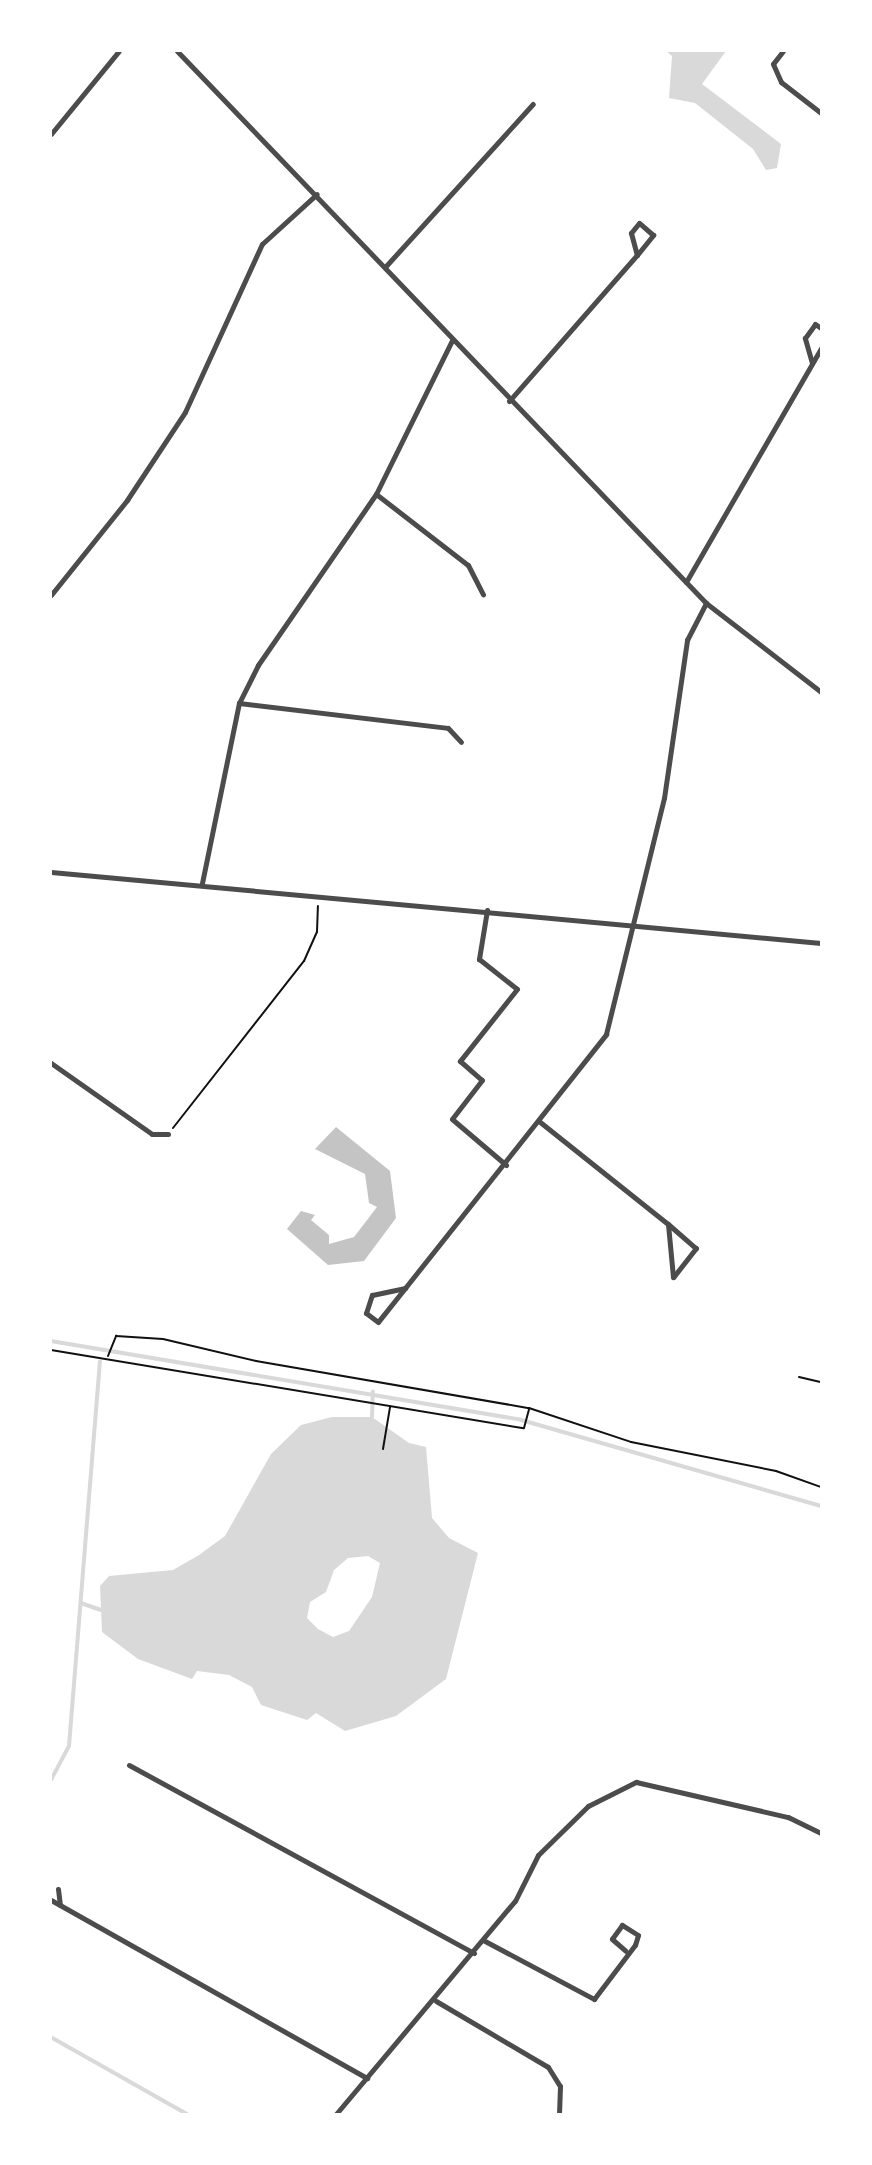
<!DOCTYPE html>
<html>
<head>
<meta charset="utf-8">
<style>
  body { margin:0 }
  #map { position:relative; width:872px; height:2165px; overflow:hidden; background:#fff; font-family:Jost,sans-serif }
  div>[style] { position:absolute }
  .water>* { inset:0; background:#d9d9d9 }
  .stream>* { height:3.5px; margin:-1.75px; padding:0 1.75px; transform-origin:1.75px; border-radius:1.75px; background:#d9d9d9 }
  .building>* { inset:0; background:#c4c4c4 }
  .path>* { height:2px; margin:-1px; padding:0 1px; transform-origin:1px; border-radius:1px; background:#111 }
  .minor>* { height:5px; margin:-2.5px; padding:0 2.5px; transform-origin:2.5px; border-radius:2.5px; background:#4c4c4c }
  span { translate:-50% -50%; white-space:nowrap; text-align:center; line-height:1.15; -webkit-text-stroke:5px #fff; paint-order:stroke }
  .frame { position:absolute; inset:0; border:52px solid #fff; pointer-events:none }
</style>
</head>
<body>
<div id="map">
  <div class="water">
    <div style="clip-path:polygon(666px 51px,726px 51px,702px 84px,781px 144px,777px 168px,766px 170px,753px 149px,695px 103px,669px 98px,672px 56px)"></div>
    <div style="clip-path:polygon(evenodd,332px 1417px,372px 1417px,409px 1443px,426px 1447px,432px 1518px,449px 1538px,478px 1553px,446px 1679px,396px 1716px,345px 1731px,316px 1713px,307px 1720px,261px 1705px,252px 1687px,229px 1675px,197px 1671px,192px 1679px,138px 1659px,102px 1632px,100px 1586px,109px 1576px,173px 1570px,199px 1555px,225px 1536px,271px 1454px,301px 1425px,332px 1417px,368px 1556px,380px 1563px,372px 1597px,349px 1631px,333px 1637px,318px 1629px,307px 1618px,310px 1602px,326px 1592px,334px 1570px,348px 1558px,368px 1556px)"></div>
  </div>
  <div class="stream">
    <div style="left:51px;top:1341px;width:473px;rotate:9.5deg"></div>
    <div style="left:518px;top:1419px;width:315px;rotate:16deg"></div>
    <div style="left:372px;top:1417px;width:25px;rotate:-88deg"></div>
    <div style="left:81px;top:1603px;width:21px;rotate:19deg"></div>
    <div style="left:51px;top:1780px;width:38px;rotate:-62deg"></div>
    <div style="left:69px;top:1746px;width:385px;rotate:-85.4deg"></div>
    <div style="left:51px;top:2037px;width:156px;rotate:29.5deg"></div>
  </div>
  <div class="building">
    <div style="clip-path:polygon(336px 1127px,390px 1171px,396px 1218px,364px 1261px,328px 1265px,287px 1229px,301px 1211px,315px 1215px,311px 1220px,329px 1235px,329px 1244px,354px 1237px,377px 1207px,369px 1203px,365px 1174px,315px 1149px)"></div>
  </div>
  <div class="path">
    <div style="left:173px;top:1128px;width:212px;rotate:-51.9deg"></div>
    <div style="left:304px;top:961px;width:32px;rotate:-66deg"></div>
    <div style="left:317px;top:932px;width:26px;rotate:-88deg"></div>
    <div style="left:51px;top:1350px;width:479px;rotate:9.4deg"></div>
    <div style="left:524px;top:1428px;width:20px;rotate:-75deg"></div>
    <div style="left:108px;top:1356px;width:22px;rotate:-68deg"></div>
    <div style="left:116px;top:1336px;width:47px;rotate:3.7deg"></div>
    <div style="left:163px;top:1339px;width:96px;rotate:13.3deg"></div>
    <div style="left:256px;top:1361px;width:277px;rotate:9.8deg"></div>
    <div style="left:529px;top:1408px;width:108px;rotate:18.4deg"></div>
    <div style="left:631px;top:1442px;width:148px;rotate:11.3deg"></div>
    <div style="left:776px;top:1471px;width:48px;rotate:19.6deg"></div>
    <div style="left:799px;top:1377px;width:23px;rotate:13deg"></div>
    <div style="left:383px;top:1449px;width:43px;rotate:-80.5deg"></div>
  </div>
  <div class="minor">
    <div style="left:177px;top:51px;width:765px;rotate:46.22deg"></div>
    <div style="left:706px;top:603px;width:145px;rotate:37.7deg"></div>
    <div style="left:783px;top:51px;width:16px;rotate:128deg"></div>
    <div style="left:773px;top:64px;width:20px;rotate:66deg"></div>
    <div style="left:781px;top:82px;width:51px;rotate:37.8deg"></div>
    <div style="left:51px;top:134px;width:107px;rotate:-50.7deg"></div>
    <div style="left:385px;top:267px;width:220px;rotate:-47.8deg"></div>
    <div style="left:812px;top:363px;width:26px;rotate:-106deg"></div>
    <div style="left:805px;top:338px;width:17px;rotate:-54deg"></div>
    <div style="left:815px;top:324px;width:7px;rotate:34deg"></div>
    <div style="left:509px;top:401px;width:194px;rotate:-48.8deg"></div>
    <div style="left:637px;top:255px;width:26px;rotate:-51deg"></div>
    <div style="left:653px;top:235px;width:18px;rotate:-139deg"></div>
    <div style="left:639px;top:223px;width:13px;rotate:129deg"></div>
    <div style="left:631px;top:233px;width:23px;rotate:75deg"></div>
    <div style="left:376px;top:494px;width:116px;rotate:37.7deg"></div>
    <div style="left:468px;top:565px;width:33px;rotate:63deg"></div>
    <div style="left:686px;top:582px;width:270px;rotate:-60deg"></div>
    <div style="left:51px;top:595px;width:122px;rotate:-51.3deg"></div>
    <div style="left:127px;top:500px;width:105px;rotate:-56.6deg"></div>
    <div style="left:185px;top:412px;width:185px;rotate:-65.4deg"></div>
    <div style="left:262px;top:244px;width:74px;rotate:-42.3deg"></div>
    <div style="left:239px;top:703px;width:210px;rotate:6.8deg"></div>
    <div style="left:448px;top:728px;width:19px;rotate:47deg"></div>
    <div style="left:51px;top:872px;width:773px;rotate:5.27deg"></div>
    <div style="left:202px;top:883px;width:184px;rotate:-78.4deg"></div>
    <div style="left:239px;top:703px;width:42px;rotate:-63.4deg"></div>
    <div style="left:258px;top:665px;width:208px;rotate:-55.4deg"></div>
    <div style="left:376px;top:494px;width:172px;rotate:-63.7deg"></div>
    <div style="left:487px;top:910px;width:50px;rotate:99.3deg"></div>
    <div style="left:479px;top:959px;width:48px;rotate:38.3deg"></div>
    <div style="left:517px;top:989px;width:92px;rotate:128.4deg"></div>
    <div style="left:460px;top:1061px;width:29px;rotate:41deg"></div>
    <div style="left:482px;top:1080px;width:49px;rotate:127.6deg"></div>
    <div style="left:452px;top:1119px;width:71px;rotate:40.4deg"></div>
    <div style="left:51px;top:1063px;width:123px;rotate:35.1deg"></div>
    <div style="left:152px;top:1134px;width:16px"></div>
    <div style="left:540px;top:1122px;width:164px;rotate:38.6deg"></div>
    <div style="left:668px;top:1224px;width:37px;rotate:41deg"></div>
    <div style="left:696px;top:1248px;width:37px;rotate:128deg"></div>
    <div style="left:673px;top:1277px;width:53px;rotate:-95.4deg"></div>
    <div style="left:405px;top:1288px;width:43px;rotate:128.5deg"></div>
    <div style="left:378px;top:1322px;width:15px;rotate:-143deg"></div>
    <div style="left:366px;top:1313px;width:19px;rotate:-72deg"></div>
    <div style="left:372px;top:1295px;width:34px;rotate:-12deg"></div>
    <div style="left:405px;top:1288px;width:324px;rotate:-51.6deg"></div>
    <div style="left:606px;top:1034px;width:243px;rotate:-76.2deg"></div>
    <div style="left:664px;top:798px;width:160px;rotate:-81.7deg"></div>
    <div style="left:687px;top:640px;width:42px;rotate:-62.8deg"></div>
    <div style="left:129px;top:1765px;width:393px;rotate:28.6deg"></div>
    <div style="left:58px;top:1889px;width:16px;rotate:83deg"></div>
    <div style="left:51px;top:1900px;width:363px;rotate:29.4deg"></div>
    <div style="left:483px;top:1940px;width:126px;rotate:28deg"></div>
    <div style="left:594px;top:1999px;width:68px;rotate:-52.8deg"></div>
    <div style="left:635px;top:1945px;width:10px;rotate:-73deg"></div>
    <div style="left:638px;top:1935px;width:19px;rotate:-148deg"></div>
    <div style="left:622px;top:1925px;width:17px;rotate:126deg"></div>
    <div style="left:612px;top:1939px;width:18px;rotate:41deg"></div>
    <div style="left:436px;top:2001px;width:130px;rotate:30.5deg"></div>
    <div style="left:548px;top:2067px;width:22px;rotate:58deg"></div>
    <div style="left:560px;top:2086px;width:28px;rotate:92deg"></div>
    <div style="left:336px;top:2114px;width:278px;rotate:-50deg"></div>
    <div style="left:515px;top:1901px;width:51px;rotate:-63.4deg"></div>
    <div style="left:538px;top:1855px;width:70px;rotate:-44.4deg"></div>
    <div style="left:588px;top:1806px;width:54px;rotate:-26.6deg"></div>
    <div style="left:636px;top:1782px;width:156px;rotate:13deg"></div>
    <div style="left:788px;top:1817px;width:37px;rotate:26deg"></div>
  </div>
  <div class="frame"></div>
</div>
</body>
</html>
